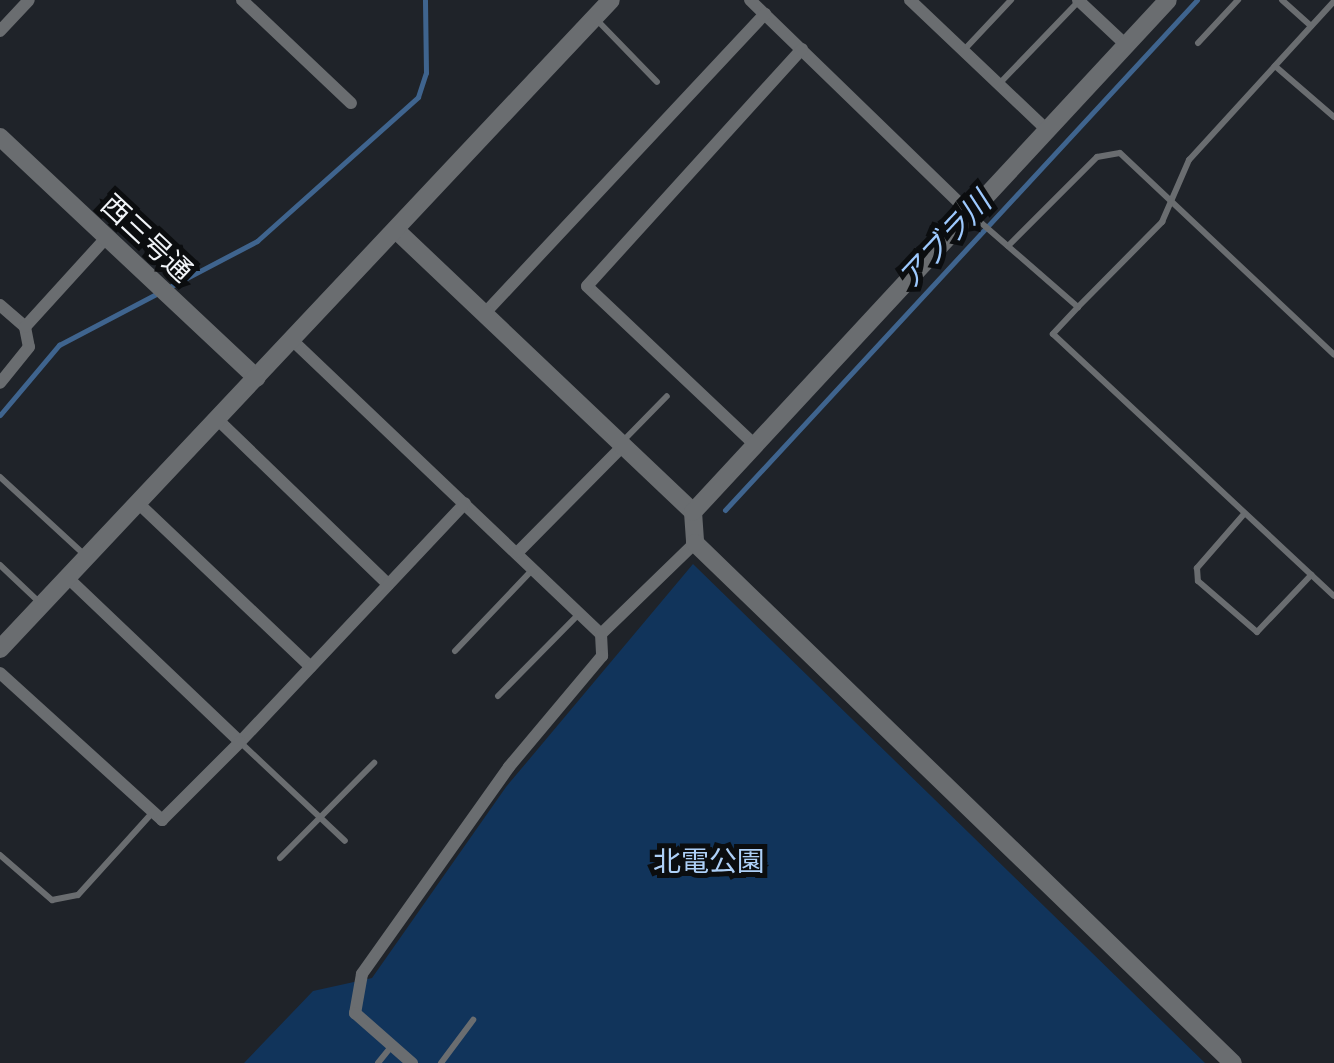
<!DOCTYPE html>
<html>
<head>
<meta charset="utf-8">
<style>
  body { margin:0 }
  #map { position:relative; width:1334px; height:1063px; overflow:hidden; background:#1f2329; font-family:"Golos Text","Noto Sans JP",sans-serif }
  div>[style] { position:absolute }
  .green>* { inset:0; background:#11345b }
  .stream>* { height:5px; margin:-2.5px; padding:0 2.5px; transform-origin:2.5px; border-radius:2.5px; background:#3f648e }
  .service>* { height:6px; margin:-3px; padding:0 3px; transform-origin:3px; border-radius:3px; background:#6a6d70 }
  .minor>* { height:12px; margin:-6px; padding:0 6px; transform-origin:6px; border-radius:6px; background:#6a6d70 }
  .tertiary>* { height:18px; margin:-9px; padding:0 9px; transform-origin:9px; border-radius:9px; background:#6a6d70 }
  span { translate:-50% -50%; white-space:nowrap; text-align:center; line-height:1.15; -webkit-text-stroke:10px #0b0d0f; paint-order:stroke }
  .street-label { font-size:28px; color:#f1f4f8 }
  .park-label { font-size:28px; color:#aed0f7 }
  .water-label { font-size:30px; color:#9dc9fe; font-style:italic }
</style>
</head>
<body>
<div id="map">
  <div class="green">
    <div style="clip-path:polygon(693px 564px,1205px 1063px,244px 1063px,313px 991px,372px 978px,506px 787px)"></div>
  </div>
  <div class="stream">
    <div style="left:0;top:415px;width:92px;rotate:-49.9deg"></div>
    <div style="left:59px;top:345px;width:224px;rotate:-27.7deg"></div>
    <div style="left:257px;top:241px;width:216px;rotate:-41.8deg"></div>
    <div style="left:418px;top:97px;width:25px;rotate:-72deg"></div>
    <div style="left:426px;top:73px;width:73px;rotate:-90.8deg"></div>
    <div style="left:725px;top:510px;width:695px;rotate:-47.22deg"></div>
  </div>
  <div class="service">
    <div style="left:1282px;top:0;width:39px;rotate:42deg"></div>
    <div style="left:595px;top:18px;width:89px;rotate:45.9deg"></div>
    <div style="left:1198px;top:43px;width:59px;rotate:-47.1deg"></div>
    <div style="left:964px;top:50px;width:69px;rotate:-46.8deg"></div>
    <div style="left:1275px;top:66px;width:78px;rotate:40.8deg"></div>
    <div style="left:999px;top:84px;width:115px;rotate:-46.1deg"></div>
    <div style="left:971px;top:214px;width:142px;rotate:41deg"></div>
    <div style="left:1078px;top:307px;width:37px;rotate:133deg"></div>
    <div style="left:1053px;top:334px;width:384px;rotate:43deg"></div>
    <div style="left:1008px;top:246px;width:126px;rotate:-45deg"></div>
    <div style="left:1097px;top:157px;width:23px;rotate:-10deg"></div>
    <div style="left:1120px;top:153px;width:294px;rotate:43.3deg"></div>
    <div style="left:1078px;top:307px;width:120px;rotate:-45.3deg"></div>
    <div style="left:1162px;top:222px;width:68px;rotate:-66.5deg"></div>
    <div style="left:1189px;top:160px;width:215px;rotate:-47.6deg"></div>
    <div style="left:622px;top:442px;width:64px;rotate:-45.6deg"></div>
    <div style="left:0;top:477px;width:117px;rotate:42.6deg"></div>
    <div style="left:1244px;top:514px;width:72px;rotate:131deg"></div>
    <div style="left:1197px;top:568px;width:13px;rotate:86deg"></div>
    <div style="left:1198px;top:581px;width:78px;rotate:40.8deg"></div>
    <div style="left:1257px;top:632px;width:79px;rotate:-46.5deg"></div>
    <div style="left:0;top:565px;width:54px;rotate:43.5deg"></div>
    <div style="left:455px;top:651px;width:113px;rotate:-46.4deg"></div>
    <div style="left:498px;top:696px;width:115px;rotate:-45.4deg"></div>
    <div style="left:240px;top:742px;width:144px;rotate:43.3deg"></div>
    <div style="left:0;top:855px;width:69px;rotate:40.9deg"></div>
    <div style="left:52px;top:900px;width:26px;rotate:-11deg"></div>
    <div style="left:78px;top:895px;width:110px;rotate:-47.9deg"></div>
    <div style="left:280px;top:858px;width:134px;rotate:-45.3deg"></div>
    <div style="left:378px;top:1063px;width:21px;rotate:-51deg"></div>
    <div style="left:441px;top:1063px;width:54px;rotate:-53.3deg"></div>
  </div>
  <div class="minor">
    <div style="left:242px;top:0;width:150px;rotate:43.4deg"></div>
    <div style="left:750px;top:0;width:308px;rotate:44.1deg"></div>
    <div style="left:910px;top:0;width:189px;rotate:43.5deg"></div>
    <div style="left:1078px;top:0;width:66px;rotate:43.2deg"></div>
    <div style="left:0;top:31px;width:42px;rotate:-46.9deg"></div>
    <div style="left:0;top:305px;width:33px;rotate:41deg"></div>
    <div style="left:25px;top:327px;width:20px;rotate:79deg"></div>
    <div style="left:29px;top:347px;width:46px;rotate:128.9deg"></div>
    <div style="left:485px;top:313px;width:410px;rotate:-46.9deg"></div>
    <div style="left:25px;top:327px;width:122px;rotate:-47.7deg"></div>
    <div style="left:292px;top:340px;width:427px;rotate:43.6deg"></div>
    <div style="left:601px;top:634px;width:22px;rotate:87deg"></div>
    <div style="left:602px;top:656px;width:145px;rotate:130deg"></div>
    <div style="left:509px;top:767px;width:254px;rotate:125.4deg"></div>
    <div style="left:362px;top:974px;width:40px;rotate:100deg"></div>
    <div style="left:355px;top:1013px;width:76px;rotate:41.3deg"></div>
    <div style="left:217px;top:419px;width:238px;rotate:44deg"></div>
    <div style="left:755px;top:445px;width:231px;rotate:-136.6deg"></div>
    <div style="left:587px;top:286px;width:320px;rotate:-47.8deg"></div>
    <div style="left:138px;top:503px;width:238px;rotate:43.5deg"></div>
    <div style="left:518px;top:552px;width:149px;rotate:-45.3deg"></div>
    <div style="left:68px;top:578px;width:238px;rotate:43.6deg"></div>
    <div style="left:240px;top:742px;width:328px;rotate:-46.7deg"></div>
    <div style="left:601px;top:634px;width:131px;rotate:-44.1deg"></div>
    <div style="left:0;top:673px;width:219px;rotate:42.2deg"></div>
    <div style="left:162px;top:820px;width:110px;rotate:-45deg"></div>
  </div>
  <div class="tertiary">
    <div style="left:0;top:137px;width:352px;rotate:43.2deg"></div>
    <div style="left:396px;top:230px;width:410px;rotate:43.5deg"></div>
    <div style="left:693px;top:512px;width:31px;rotate:86deg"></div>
    <div style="left:695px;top:543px;width:748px;rotate:44.03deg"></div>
    <div style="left:693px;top:512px;width:698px;rotate:-47.15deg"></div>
    <div style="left:0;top:649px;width:891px;rotate:-46.73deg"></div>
  </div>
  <div class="street-label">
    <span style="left:147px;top:238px;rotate:43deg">西三号通</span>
  </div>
  <div class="park-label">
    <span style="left:709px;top:861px">北電公園</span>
  </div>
  <div class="water-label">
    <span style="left:944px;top:240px;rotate:-47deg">アブラ川</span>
  </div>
</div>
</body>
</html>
